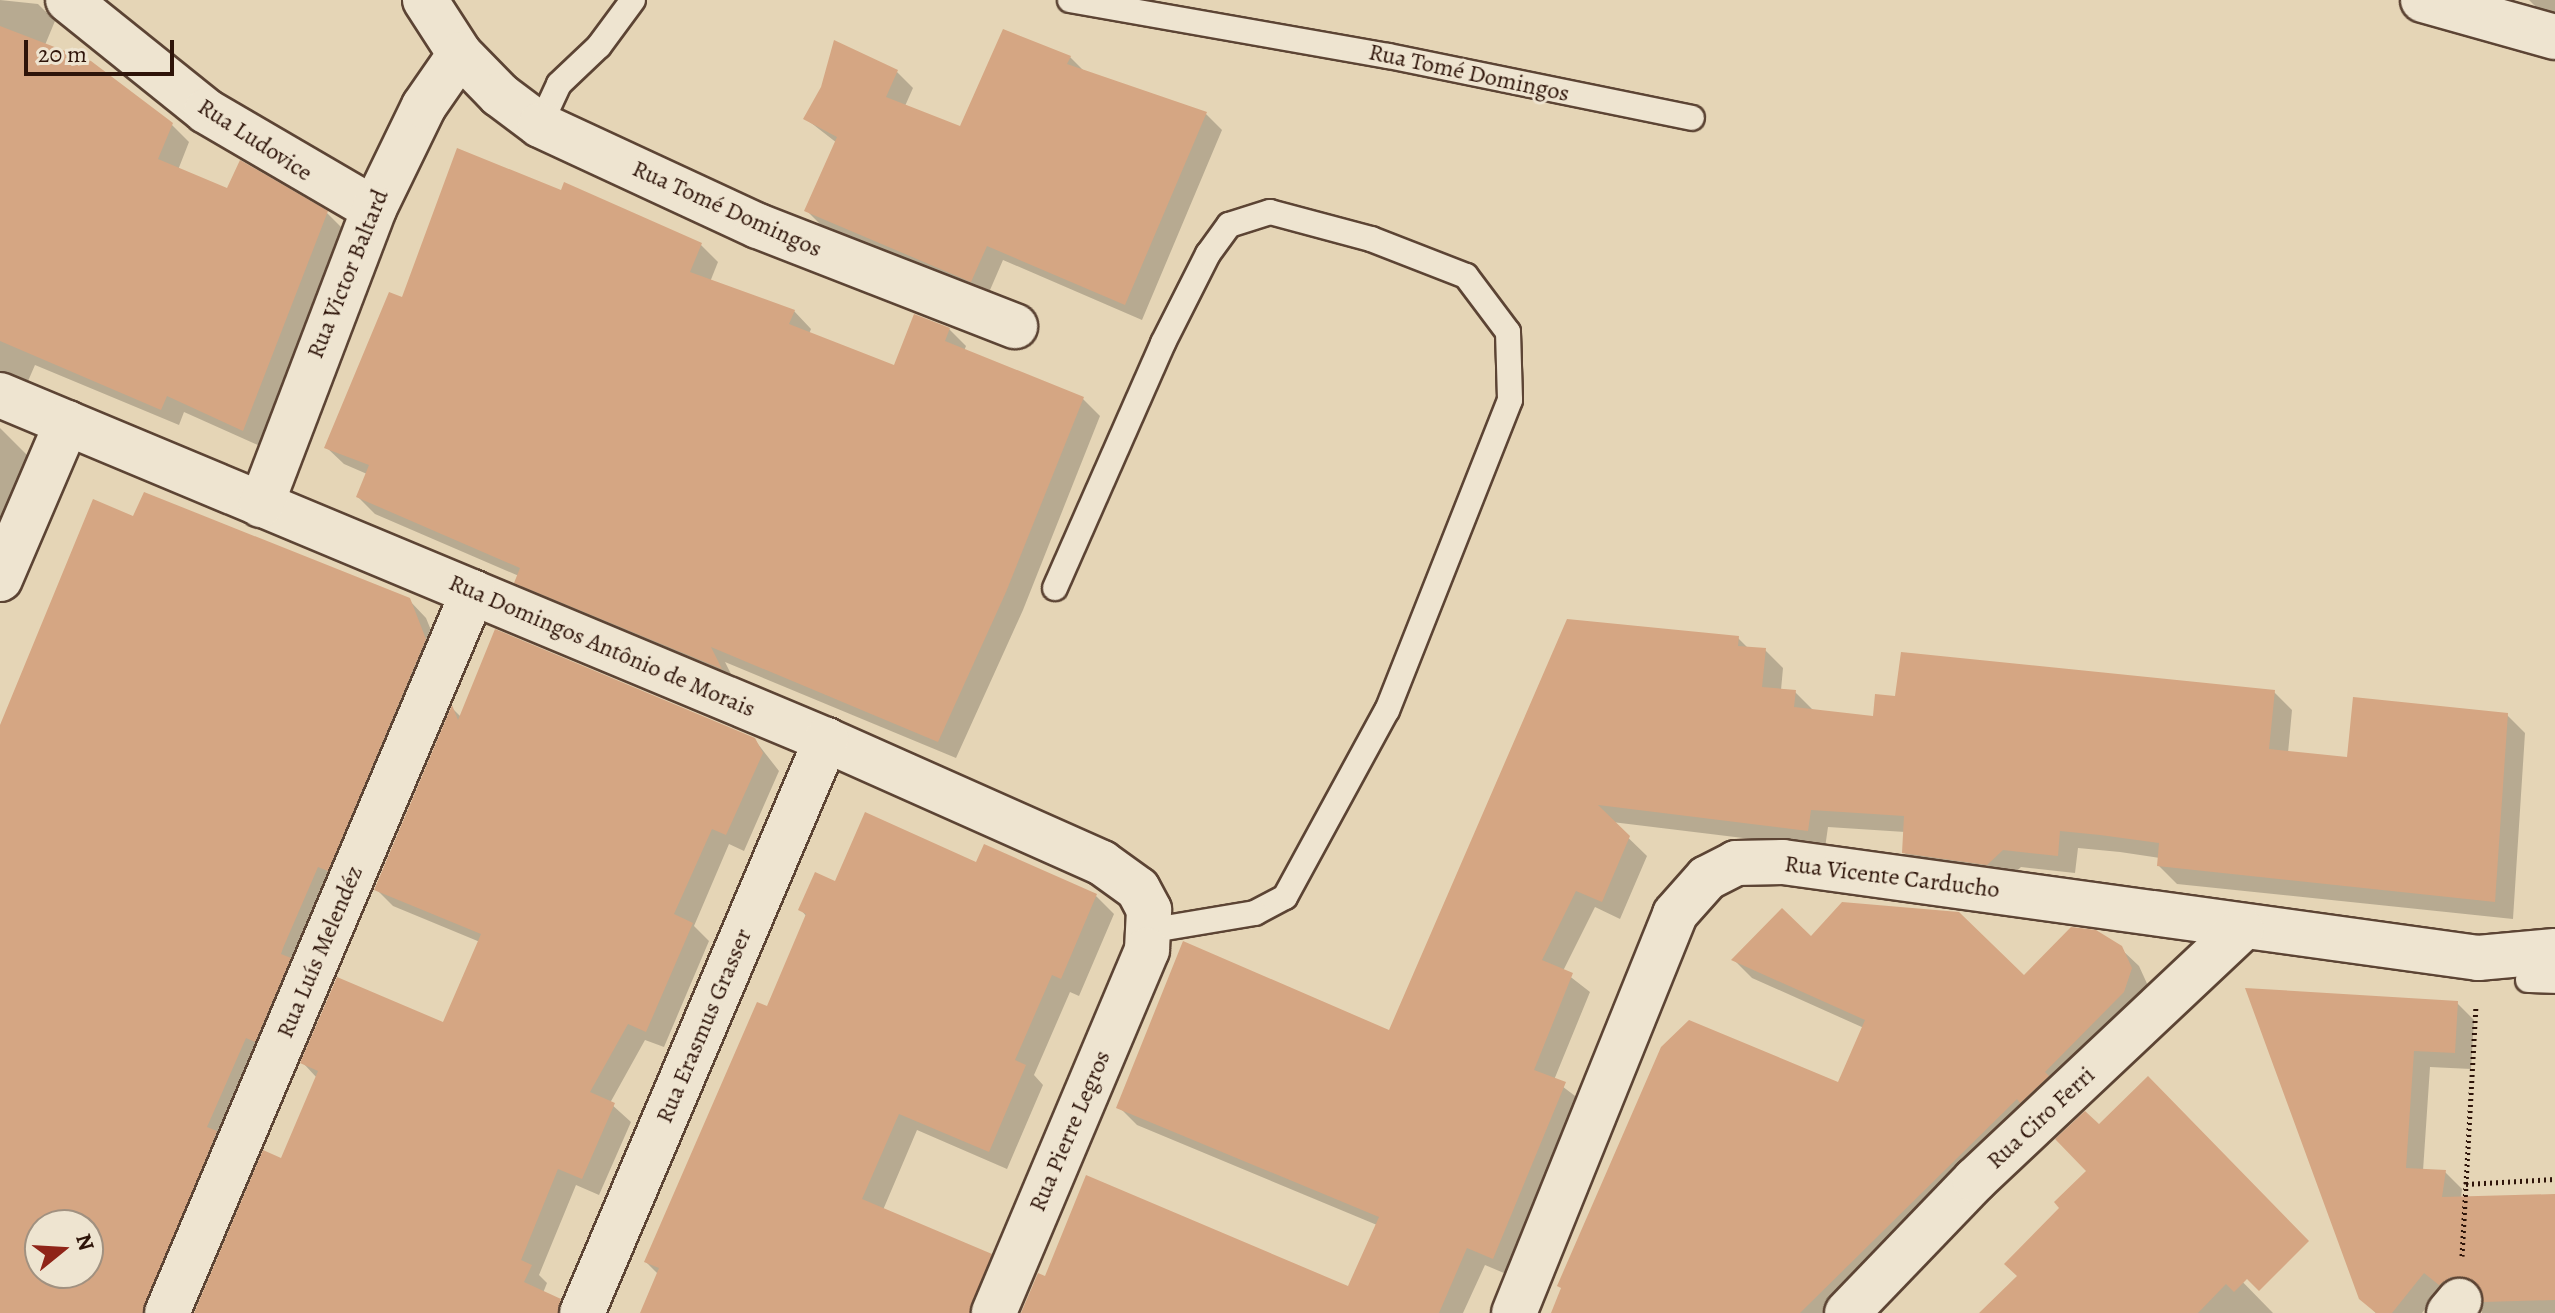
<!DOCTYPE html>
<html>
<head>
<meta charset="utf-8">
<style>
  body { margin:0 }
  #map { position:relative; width:2555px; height:1313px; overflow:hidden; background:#e5d5b6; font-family:Alegreya,serif }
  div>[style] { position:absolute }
  .shadow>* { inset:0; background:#0003 }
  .building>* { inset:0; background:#d5a683 }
  .path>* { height:5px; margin-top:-2.5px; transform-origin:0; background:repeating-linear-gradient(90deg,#2e1409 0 2px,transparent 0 6px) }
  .roads { filter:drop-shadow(2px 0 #5c4434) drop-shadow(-2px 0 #5c4434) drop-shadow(0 2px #5c4434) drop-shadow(0 -2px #5c4434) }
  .lane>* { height:24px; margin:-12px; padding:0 12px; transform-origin:12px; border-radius:12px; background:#eee4d0 }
  .street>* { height:44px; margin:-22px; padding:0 22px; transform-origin:22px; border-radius:22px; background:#eee4d0 }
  span { translate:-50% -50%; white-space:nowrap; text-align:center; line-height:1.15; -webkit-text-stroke:6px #eee4d0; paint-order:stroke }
  .street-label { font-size:24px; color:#2e1409 }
  .north { position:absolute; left:24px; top:1209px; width:80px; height:80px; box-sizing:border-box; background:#eee4d0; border:2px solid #a19180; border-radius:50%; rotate:72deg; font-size:22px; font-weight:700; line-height:32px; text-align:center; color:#2e1409 }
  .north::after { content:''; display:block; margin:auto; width:28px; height:36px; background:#8f2418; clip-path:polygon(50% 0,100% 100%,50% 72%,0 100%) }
  .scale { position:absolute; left:24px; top:40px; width:150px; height:36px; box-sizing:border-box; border:4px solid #2e1409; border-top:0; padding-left:10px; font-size:24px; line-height:28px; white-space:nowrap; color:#2e1409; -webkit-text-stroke:6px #eee4d0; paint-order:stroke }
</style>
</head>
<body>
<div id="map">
  <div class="shadow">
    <div style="clip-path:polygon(0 0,38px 4px,55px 21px,45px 45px,172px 125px,189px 142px,178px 170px,228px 191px,327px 213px,344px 230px,260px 446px,184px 412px,179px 425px,35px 365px,25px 388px,0 395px)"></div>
    <div style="clip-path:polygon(2529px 0,2555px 0,2555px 14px,2539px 10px)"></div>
    <div style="clip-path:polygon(1070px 57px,1086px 73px,1206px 114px,1222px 130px,1142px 320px,1003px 260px,987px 297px,823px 227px,807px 211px,837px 143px,806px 119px,897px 72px,913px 88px,905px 106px,961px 128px)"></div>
    <div style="clip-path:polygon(565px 185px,701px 245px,718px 262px,710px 282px,794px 311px,811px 329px,809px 334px,895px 367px,949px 329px,966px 346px,964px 351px,1083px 399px,1100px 416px,1023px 610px,956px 758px,725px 662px,736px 684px,534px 599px,517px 582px,519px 576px,375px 514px,358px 497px,367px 474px,344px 464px,326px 447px,403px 300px,562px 193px)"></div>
    <div style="clip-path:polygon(0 428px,31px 459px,0 536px)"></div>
    <div style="clip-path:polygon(evenodd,134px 519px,409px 600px,426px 618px,442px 657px,164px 1313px,0 1313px,0 729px,134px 519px,40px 1225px,88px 1225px,88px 1273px,40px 1273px,40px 1225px)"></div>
    <div style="clip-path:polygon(1738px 638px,1749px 649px,1765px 650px,1783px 668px,1781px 690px,1795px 692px,1813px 710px,1875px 718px,1896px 698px,2274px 692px,2292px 710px,2288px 753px,2349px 759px,2507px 715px,2525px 733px,2513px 919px,2177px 884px,2159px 866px,2160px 858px,2120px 852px,2078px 848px,2075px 873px,2021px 867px,2005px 882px,1922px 871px,1904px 852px,1905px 832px,1828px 827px,1825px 848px,1612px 822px,1647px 856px,1620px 919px,1595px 907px,1563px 971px,1590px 992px,1554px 1080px,1583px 1102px,1511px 1276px,1485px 1265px,1463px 1313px,1021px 1313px,1350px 1288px,1377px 1225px,1137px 1125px,1119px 1107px,1390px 1032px)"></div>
    <div style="clip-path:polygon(453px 709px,461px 717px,754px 739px,779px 771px,744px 851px,729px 844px,694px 926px,709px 941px,664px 1047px,645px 1040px,610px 1103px,631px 1122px,599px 1195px,576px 1185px,539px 1275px,547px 1283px,535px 1313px,196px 1313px,282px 1160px,317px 1078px,303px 1063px,444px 1025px,480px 942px,393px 906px,376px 889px)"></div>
    <div style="clip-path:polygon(977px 864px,1096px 896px,1114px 914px,1079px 996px,1070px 992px,1034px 1075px,1043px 1085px,1007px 1169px,917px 1130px,883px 1210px,991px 1256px,1009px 1274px,994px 1313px,642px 1313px,658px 1274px,646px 1262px,768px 1009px,807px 917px,801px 910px,836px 884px)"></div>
    <div style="clip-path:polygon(1811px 939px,2024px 977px,2120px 948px,2139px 966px,2149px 988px,1841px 1313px,1556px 1313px,1839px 1085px,1864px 1028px,1752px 978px,1734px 960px)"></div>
    <div style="clip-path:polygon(2248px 990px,2457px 1003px,2474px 1020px,2471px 1069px,2430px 1067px,2423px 1171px,2445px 1172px,2462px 1189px,2461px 1198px,2555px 1196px,2555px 1313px,2482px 1313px,2483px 1293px,2458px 1301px,2443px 1287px,2422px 1313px,2376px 1313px,2361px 1298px)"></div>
    <div style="clip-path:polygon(2187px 1225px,2273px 1313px,1982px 1313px)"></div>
  </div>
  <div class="building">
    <div style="clip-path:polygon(0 26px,91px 61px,173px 123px,158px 159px,227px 188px,240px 160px,328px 211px,243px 431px,167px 396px,161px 410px,0 341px)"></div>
    <div style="clip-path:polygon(1003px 29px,1071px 56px,1067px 64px,1207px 112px,1125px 305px,987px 246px,971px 282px,804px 211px,837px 137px,803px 119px,821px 87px,834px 40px,898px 70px,886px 97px,960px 126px)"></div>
    <div style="clip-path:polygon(457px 148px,561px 190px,564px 182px,702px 243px,690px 272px,795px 310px,789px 324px,894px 365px,914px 314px,950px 328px,945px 341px,1084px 397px,1006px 592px,938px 742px,711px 647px,722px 669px,514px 583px,520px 568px,356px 497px,369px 465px,324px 448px,389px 292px,402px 297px)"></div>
    <div style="clip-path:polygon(evenodd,144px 492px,410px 598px,426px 639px,328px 871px,318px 867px,283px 948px,281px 954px,291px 958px,255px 1042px,246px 1038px,207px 1127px,217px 1131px,143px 1313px,0 1313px,0 725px,93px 499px,133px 516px,144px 492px,40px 1225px,88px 1225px,88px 1273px,40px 1273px,40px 1225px)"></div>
    <div style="clip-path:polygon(1567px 619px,1739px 636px,1738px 646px,1766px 648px,1762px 687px,1796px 690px,1794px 707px,1873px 716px,1875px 694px,1895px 696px,1901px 652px,2275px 690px,2269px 749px,2347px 757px,2353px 697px,2508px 713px,2495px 902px,2157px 866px,2159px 843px,2100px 835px,2060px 831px,2058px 856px,2003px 850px,1987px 865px,1902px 853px,1904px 816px,1811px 810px,1808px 831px,1598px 805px,1630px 836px,1602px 902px,1576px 891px,1542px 960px,1573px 973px,1534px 1070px,1566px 1082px,1493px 1259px,1467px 1248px,1439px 1313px,1021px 1313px,1038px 1273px,1045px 1276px,1086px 1175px,1348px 1286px,1379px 1217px,1116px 1108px,1183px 941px,1389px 1030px)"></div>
    <div style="clip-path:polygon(495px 629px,755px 738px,763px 753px,726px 835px,712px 829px,674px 914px,693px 923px,646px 1032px,628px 1024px,590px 1092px,615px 1103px,582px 1179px,558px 1169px,521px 1260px,532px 1265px,524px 1282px,561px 1299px,558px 1313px,194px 1313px,263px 1150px,281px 1158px,318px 1071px,300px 1063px,337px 977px,443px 1022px,481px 934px,374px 890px,452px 705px,458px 720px)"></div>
    <div style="clip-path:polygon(865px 812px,976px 862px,984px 844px,1097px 894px,1061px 979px,1052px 975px,1015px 1060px,1026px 1065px,989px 1152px,899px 1114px,862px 1199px,992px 1254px,970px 1313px,640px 1313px,659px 1268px,644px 1262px,757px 1002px,767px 1006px,806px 914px,798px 910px,815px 872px,835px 881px)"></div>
    <div style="clip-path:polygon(1842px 902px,1959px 912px,2024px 975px,2071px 927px,2096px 930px,2122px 946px,2132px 968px,2124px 992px,2045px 1072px,2049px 1076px,2020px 1103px,2017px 1099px,1800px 1313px,1551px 1313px,1561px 1288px,1557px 1286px,1661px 1047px,1689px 1020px,1838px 1082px,1865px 1020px,1731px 960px,1782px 908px,1811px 936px)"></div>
    <div style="clip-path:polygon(2245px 988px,2458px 1001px,2455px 1053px,2414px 1051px,2406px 1168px,2446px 1170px,2442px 1197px,2555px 1194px,2555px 1300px,2483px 1302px,2474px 1281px,2451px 1277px,2439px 1285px,2424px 1273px,2392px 1313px,2376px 1313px,2359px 1299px)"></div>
    <div style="clip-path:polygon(2148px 1076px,2309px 1241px,2259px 1291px,2247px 1279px,2234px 1292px,2226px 1284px,2198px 1313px,1979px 1313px,2017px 1276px,2004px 1264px,2059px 1208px,2054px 1202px,2086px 1171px,2055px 1139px,2085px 1111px,2099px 1124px)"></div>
  </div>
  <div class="path">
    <div style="left:2466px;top:1184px;width:179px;rotate:-86.8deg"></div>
    <div style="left:2462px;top:1256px;width:72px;rotate:-86.8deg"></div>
    <div style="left:2466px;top:1184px;width:89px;rotate:-3.2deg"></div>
  </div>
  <div class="roads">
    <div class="lane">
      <div style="left:1070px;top:0;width:323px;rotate:10deg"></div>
      <div style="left:1388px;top:56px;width:310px;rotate:11.5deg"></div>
      <div style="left:540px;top:125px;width:45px;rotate:-65.1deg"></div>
      <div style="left:559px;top:84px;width:55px;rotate:-43.5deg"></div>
      <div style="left:599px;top:46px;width:57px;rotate:-53.5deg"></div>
      <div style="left:1055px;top:588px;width:268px;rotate:-66.2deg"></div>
      <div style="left:1163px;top:343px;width:100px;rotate:-63.2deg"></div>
      <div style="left:1208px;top:254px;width:36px;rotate:-54deg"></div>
      <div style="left:1229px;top:225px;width:43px;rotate:-17.6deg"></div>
      <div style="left:1270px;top:212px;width:105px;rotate:15deg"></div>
      <div style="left:1371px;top:239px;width:102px;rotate:21.3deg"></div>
      <div style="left:1466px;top:276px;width:70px;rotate:53.1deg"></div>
      <div style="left:1508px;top:332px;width:68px;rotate:88.3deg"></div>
      <div style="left:1510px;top:400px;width:334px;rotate:111.6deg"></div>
      <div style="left:1387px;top:710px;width:213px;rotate:118.6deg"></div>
      <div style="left:1285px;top:897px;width:34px;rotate:152deg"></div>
      <div style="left:1255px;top:913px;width:109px;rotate:170.5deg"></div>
      <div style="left:2528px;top:980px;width:27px;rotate:2deg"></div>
    </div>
    <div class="street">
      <div style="left:68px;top:0;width:177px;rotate:38.8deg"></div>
      <div style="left:206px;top:111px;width:194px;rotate:30.3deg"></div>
      <div style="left:425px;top:0;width:64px;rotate:57.1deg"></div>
      <div style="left:460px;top:54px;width:57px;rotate:45.7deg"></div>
      <div style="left:500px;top:95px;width:50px;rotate:36.9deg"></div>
      <div style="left:540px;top:125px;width:240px;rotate:24.9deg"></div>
      <div style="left:758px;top:226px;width:276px;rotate:21.3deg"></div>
      <div style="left:2423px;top:0;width:137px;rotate:15.7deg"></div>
      <div style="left:0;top:395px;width:895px;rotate:22.67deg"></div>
      <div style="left:826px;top:740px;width:302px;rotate:24deg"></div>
      <div style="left:1102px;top:863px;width:44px;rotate:35.8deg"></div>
      <div style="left:1138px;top:889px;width:24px;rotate:62deg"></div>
      <div style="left:1149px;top:910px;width:40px;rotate:92.9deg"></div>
      <div style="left:1147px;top:950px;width:394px;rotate:112.9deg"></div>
      <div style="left:261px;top:505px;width:317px;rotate:-69.1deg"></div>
      <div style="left:374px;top:209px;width:114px;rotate:-64.1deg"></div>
      <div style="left:424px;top:106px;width:63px;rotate:-55.3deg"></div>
      <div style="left:0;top:579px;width:170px;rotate:-66.8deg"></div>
      <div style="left:167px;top:1313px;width:783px;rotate:-67deg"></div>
      <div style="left:582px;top:1313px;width:623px;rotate:-66.93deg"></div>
      <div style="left:1514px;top:1313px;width:430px;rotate:-68deg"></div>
      <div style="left:1675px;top:914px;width:48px;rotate:-48.4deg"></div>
      <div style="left:1707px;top:878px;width:33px;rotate:-27deg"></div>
      <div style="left:1736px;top:863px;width:47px;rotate:-1.2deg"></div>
      <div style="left:1783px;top:862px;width:702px;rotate:7.86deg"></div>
      <div style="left:2478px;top:958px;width:77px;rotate:-5.2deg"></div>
      <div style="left:1847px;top:1313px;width:185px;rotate:-46.1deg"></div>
      <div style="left:1975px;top:1180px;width:366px;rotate:-43.3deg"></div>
      <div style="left:2449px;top:1313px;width:16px;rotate:-50deg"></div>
    </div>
  </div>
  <div class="street-label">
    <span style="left:1469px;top:73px;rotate:12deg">Rua Tomé Domingos</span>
    <span style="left:255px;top:140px;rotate:33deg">Rua Ludovice</span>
    <span style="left:727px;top:209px;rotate:24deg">Rua Tomé Domingos</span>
    <span style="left:348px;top:274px;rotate:-68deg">Rua Victor Baltard</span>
    <span style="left:602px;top:646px;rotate:23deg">Rua Domingos Antônio de Morais</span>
    <span style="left:1892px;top:877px;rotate:7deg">Rua Vicente Carducho</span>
    <span style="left:320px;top:952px;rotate:-67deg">Rua Luís Melendéz</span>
    <span style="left:704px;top:1026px;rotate:-67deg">Rua Erasmus Grasser</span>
    <span style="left:2041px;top:1118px;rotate:-43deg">Rua Ciro Ferri</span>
    <span style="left:1070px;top:1131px;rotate:-67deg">Rua Pierre Legros</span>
  </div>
  <div class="north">N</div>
  <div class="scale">20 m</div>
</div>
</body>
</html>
